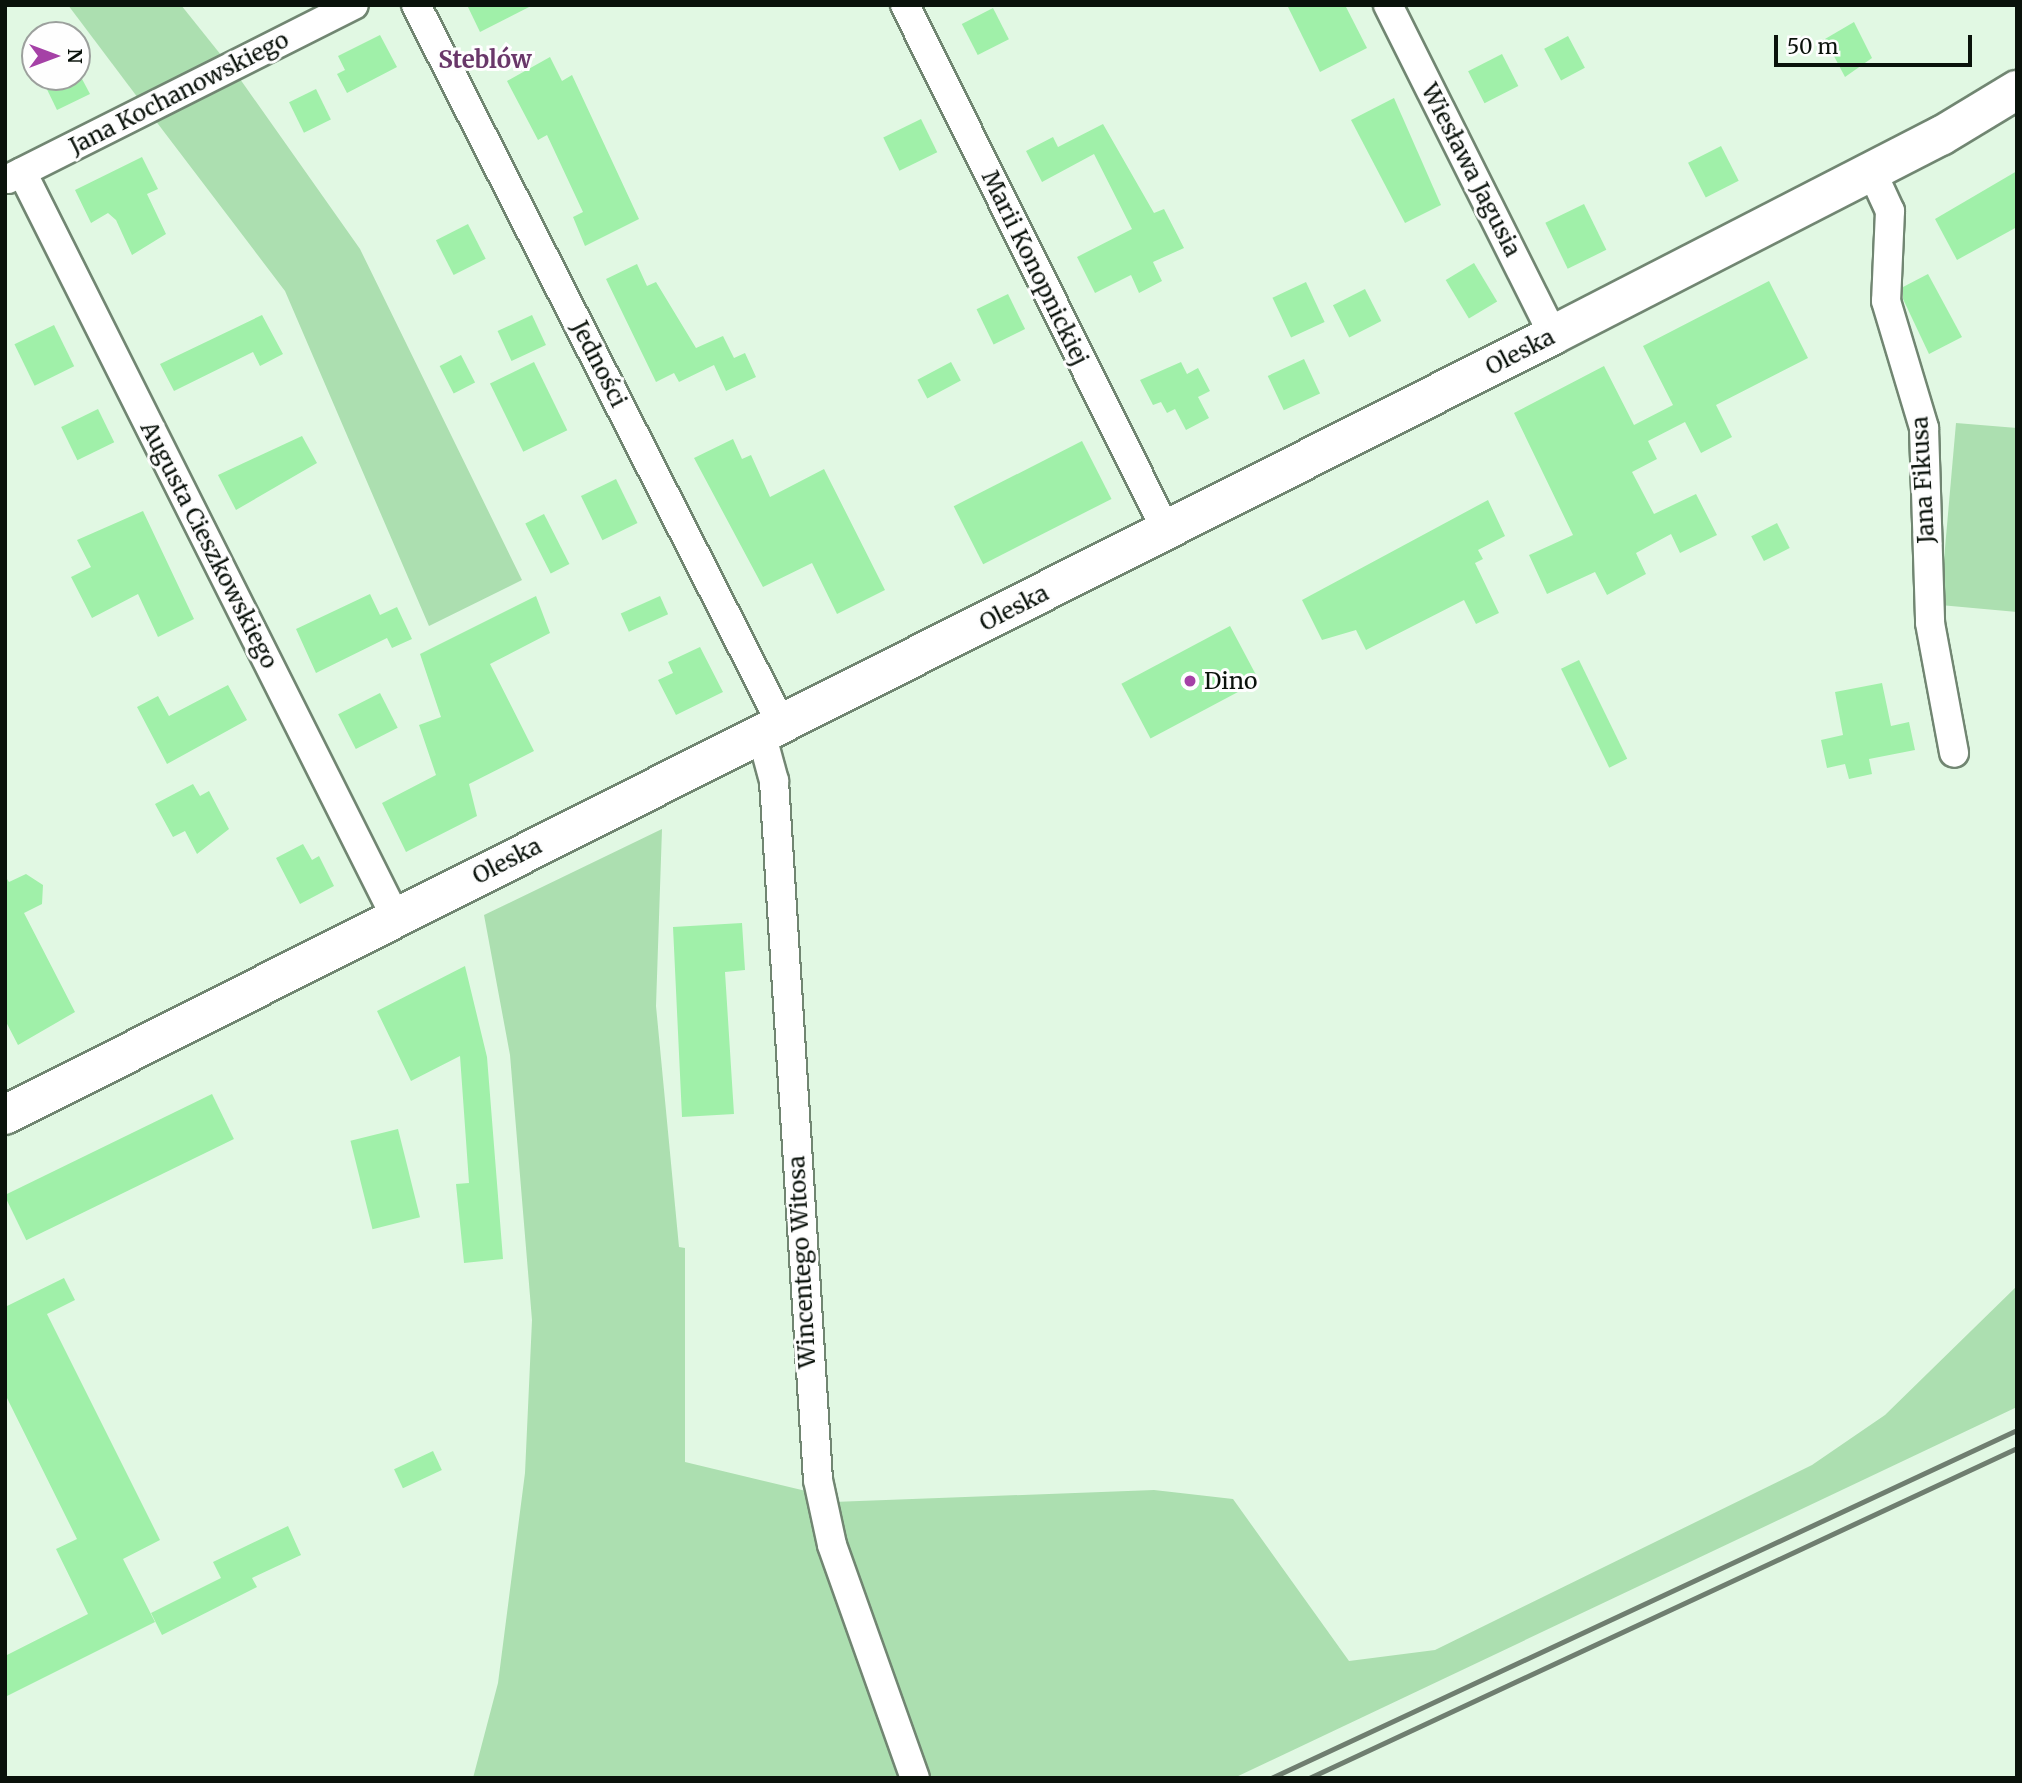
<!DOCTYPE html>
<html>
<head>
<meta charset="utf-8">
<style>
  body { margin:0 }
  #map { position:relative; width:2022px; height:1783px; overflow:hidden; background:#e1f8e3; font-family:Merriweather,serif }
  div>[style] { position:absolute }
  .green>* { inset:0; background:#acdfb0 }
  .building>* { inset:0; background:#a0f0a9; transform-origin:0 0 }
  .roads { filter:drop-shadow(2px 0 #718672) drop-shadow(-2px 0 #718672) drop-shadow(0 2px #718672) drop-shadow(0 -2px #718672) }
  .street>* { height:28px; margin:-14px; padding:0 14px; transform-origin:14px; border-radius:14px; background:#fff }
  .secondary>* { height:38px; margin:-19px; padding:0 19px; transform-origin:19px; border-radius:19px; background:#fff }
  .rail>* { height:5px; margin:-2.5px; padding:0 2.5px; transform-origin:2.5px; border-radius:2.5px; background:#6f7e70 }
  .dots>* { width:19px; height:19px; translate:-50% -50%; box-sizing:border-box; border:4px solid #fefefe; border-radius:50% }
  span { translate:-50% -50%; white-space:nowrap; text-align:center; line-height:1.15; -webkit-text-stroke:6px #fefefe; paint-order:stroke }
  .street-label { font-size:23px; color:#0a120b }
  .poi-label { font-size:23px; color:#0a120b }
  .left { translate:0 -50%; text-align:left }
  .neighbourhood-label { font-size:24px; color:#693769; font-weight:700 }
  .frame { position:absolute; inset:0; border:7px solid #0a120b; pointer-events:none }
  .north { position:absolute; left:21px; top:21px; width:70px; height:70px; box-sizing:border-box; background:#fefefe; border:2px solid #9ca09d; border-radius:50%; rotate:90deg; font-size:19px; font-weight:700; line-height:28px; text-align:center; color:#0a120b }
  .north::after { content:''; display:block; margin:auto; width:24px; height:32px; background:#a541a6; clip-path:polygon(50% 0,100% 100%,50% 72%,0 100%) }
  .scale { position:absolute; left:1774px; top:35px; width:198px; height:32px; box-sizing:border-box; border:4px solid #0a120b; border-top:0; padding-left:9px; font-size:21px; line-height:24px; white-space:nowrap; color:#0a120b; -webkit-text-stroke:5px #fefefe; paint-order:stroke }
</style>
</head>
<body>
<div id="map">
  <div class="green">
    <div style="clip-path:polygon(68px 5px,181px 5px,221px 55px,138px 98px)"></div>
    <div style="clip-path:polygon(240px 79px,360px 249px,522px 580px,429px 626px,285px 291px,155px 120px)"></div>
    <div style="clip-path:polygon(1956px 423px,2017px 428px,2017px 612px,1940px 605px)"></div>
    <div style="clip-path:polygon(662px 829px,656px 1006px,679px 1247px,685px 1248px,685px 1462px,806px 1491px,819px 1546px,902px 1778px,473px 1778px,498px 1683px,525px 1473px,532px 1320px,510px 1055px,484px 915px)"></div>
    <div style="clip-path:polygon(2017px 1286px,2017px 1407px,1234px 1778px,929px 1778px,833px 1502px,1154px 1490px,1233px 1499px,1349px 1661px,1435px 1650px,1812px 1465px,1885px 1415px)"></div>
  </div>
  <div class="building">
    <div style="clip-path:polygon(467px 5px,533px 5px,480px 32px)"></div>
    <div style="clip-path:polygon(1287px 5px,1345px 5px,1367px 48px,1320px 72px)"></div>
    <div style="left:993px;top:8px;width:35px;height:35px;rotate:63deg"></div>
    <div style="clip-path:polygon(1854px 22px,1872px 58px,1845px 77px,1825px 39px)"></div>
    <div style="clip-path:polygon(380px 35px,397px 67px,347px 93px,337px 74px,345px 70px,338px 56px)"></div>
    <div style="left:1568px;top:36px;width:36px;height:27px;rotate:62deg"></div>
    <div style="left:1502px;top:54px;width:36px;height:38px;rotate:63deg"></div>
    <div style="clip-path:polygon(550px 57px,562px 81px,572px 75px,639px 219px,585px 246px,573px 217px,583px 212px,547px 135px,538px 140px,507px 81px)"></div>
    <div style="clip-path:polygon(41px 77px,81px 77px,90px 94px,57px 110px)"></div>
    <div style="left:316px;top:89px;width:34px;height:30px;rotate:64deg"></div>
    <div style="clip-path:polygon(1394px 98px,1441px 205px,1405px 223px,1351px 120px)"></div>
    <div style="left:921px;top:119px;width:37px;height:42px;rotate:64deg"></div>
    <div style="clip-path:polygon(1103px 124px,1154px 213px,1164px 209px,1184px 248px,1153px 262px,1162px 281px,1139px 293px,1131px 275px,1095px 293px,1077px 257px,1132px 229px,1094px 154px,1042px 182px,1026px 151px,1053px 137px,1058px 147px)"></div>
    <div style="left:1721px;top:146px;width:39px;height:37px;rotate:63deg"></div>
    <div style="clip-path:polygon(142px 157px,158px 189px,147px 194px,166px 234px,132px 255px,116px 220px,108px 213px,91px 223px,75px 190px)"></div>
    <div style="clip-path:polygon(2017px 171px,2017px 227px,1957px 260px,1935px 219px)"></div>
    <div style="left:1584px;top:204px;width:51px;height:43px;rotate:64deg"></div>
    <div style="left:468px;top:224px;width:39px;height:36px;rotate:63deg"></div>
    <div style="left:1474px;top:263px;width:45px;height:33px;rotate:59deg"></div>
    <div style="clip-path:polygon(637px 264px,647px 286px,656px 282px,696px 348px,723px 336px,734px 358px,745px 353px,756px 377px,726px 391px,714px 365px,679px 382px,674px 373px,656px 382px,606px 279px)"></div>
    <div style="clip-path:polygon(1928px 274px,1962px 337px,1929px 354px,1903px 299px,1903px 287px)"></div>
    <div style="clip-path:polygon(1769px 281px,1808px 358px,1716px 405px,1732px 437px,1701px 453px,1685px 422px,1648px 441px,1657px 459px,1632px 472px,1654px 514px,1696px 494px,1717px 535px,1680px 553px,1671px 534px,1636px 553px,1646px 574px,1607px 595px,1595px 572px,1547px 594px,1529px 555px,1573px 535px,1514px 413px,1604px 366px,1634px 425px,1673px 405px,1643px 346px)"></div>
    <div style="left:1306px;top:282px;width:44px;height:37px;rotate:65deg"></div>
    <div style="left:1365px;top:289px;width:36px;height:36px;rotate:63deg"></div>
    <div style="left:1008px;top:294px;width:39px;height:35px;rotate:64deg"></div>
    <div style="clip-path:polygon(262px 315px,283px 354px,260px 366px,253px 352px,174px 391px,160px 364px)"></div>
    <div style="left:532px;top:315px;width:33px;height:38px;rotate:65deg"></div>
    <div style="left:54px;top:325px;width:46px;height:44px;rotate:64deg"></div>
    <div style="left:461px;top:355px;width:31px;height:24px;rotate:63deg"></div>
    <div style="left:1304px;top:359px;width:38px;height:40px;rotate:65deg"></div>
    <div style="left:534px;top:362px;width:76px;height:49px;rotate:64deg"></div>
    <div style="left:951px;top:362px;width:21px;height:38px;rotate:62deg"></div>
    <div style="clip-path:polygon(1181px 362px,1187px 374px,1198px 368px,1210px 391px,1198px 397px,1209px 418px,1186px 430px,1175px 409px,1167px 413px,1161px 402px,1153px 405px,1140px 380px)"></div>
    <div style="left:98px;top:409px;width:37px;height:41px;rotate:64deg"></div>
    <div style="clip-path:polygon(302px 436px,317px 463px,236px 510px,218px 475px)"></div>
    <div style="clip-path:polygon(733px 439px,742px 459px,751px 455px,770px 497px,824px 469px,885px 590px,837px 614px,812px 563px,763px 587px,694px 458px)"></div>
    <div style="left:1082px;top:441px;width:65px;height:144px;rotate:63deg"></div>
    <div style="left:616px;top:479px;width:49px;height:39px;rotate:64deg"></div>
    <div style="clip-path:polygon(1488px 500px,1505px 536px,1478px 550px,1483px 559px,1475px 563px,1499px 613px,1476px 624px,1464px 600px,1366px 650px,1356px 630px,1322px 640px,1302px 600px)"></div>
    <div style="clip-path:polygon(143px 511px,194px 619px,158px 637px,138px 594px,92px 618px,71px 577px,91px 567px,77px 540px)"></div>
    <div style="left:544px;top:514px;width:56px;height:21px;rotate:63deg"></div>
    <div style="left:1777px;top:523px;width:28px;height:29px;rotate:63deg"></div>
    <div style="clip-path:polygon(370px 594px,380px 615px,397px 607px,412px 639px,392px 648px,387px 638px,316px 673px,296px 629px)"></div>
    <div style="clip-path:polygon(536px 596px,550px 633px,490px 664px,534px 751px,469px 784px,477px 816px,406px 852px,382px 803px,436px 775px,419px 725px,441px 717px,420px 654px)"></div>
    <div style="left:660px;top:596px;width:20px;height:43px;rotate:66deg"></div>
    <div style="left:1230px;top:626px;width:62px;height:123px;rotate:62deg"></div>
    <div style="clip-path:polygon(700px 647px,723px 692px,676px 715px,658px 680px,673px 673px,668px 662px)"></div>
    <div style="left:1579px;top:660px;width:110px;height:20px;rotate:64deg"></div>
    <div style="clip-path:polygon(1882px 683px,1891px 726px,1909px 722px,1915px 750px,1869px 759px,1872px 774px,1849px 779px,1845px 764px,1827px 768px,1821px 740px,1843px 735px,1835px 692px)"></div>
    <div style="clip-path:polygon(228px 685px,247px 720px,167px 764px,137px 707px,158px 696px,169px 716px)"></div>
    <div style="left:380px;top:693px;width:39px;height:47px;rotate:63deg"></div>
    <div style="clip-path:polygon(193px 784px,200px 796px,209px 791px,229px 829px,197px 854px,185px 831px,173px 837px,155px 804px)"></div>
    <div style="clip-path:polygon(303px 844px,312px 860px,319px 856px,334px 886px,300px 904px,276px 858px)"></div>
    <div style="clip-path:polygon(26px 874px,43px 885px,42px 904px,24px 913px,75px 1012px,18px 1045px,5px 1020px,5px 876px,9px 882px)"></div>
    <div style="clip-path:polygon(742px 923px,745px 970px,725px 972px,734px 1114px,682px 1117px,673px 927px)"></div>
    <div style="clip-path:polygon(465px 966px,487px 1057px,503px 1259px,464px 1263px,456px 1184px,469px 1183px,460px 1056px,411px 1081px,377px 1011px)"></div>
    <div style="left:212px;top:1094px;width:50px;height:231px;rotate:64deg"></div>
    <div style="left:398px;top:1129px;width:91px;height:49px;rotate:76deg"></div>
    <div style="clip-path:polygon(64px 1278px,75px 1300px,47px 1314px,160px 1540px,123px 1559px,155px 1622px,5px 1697px,5px 1656px,88px 1614px,56px 1549px,77px 1539px,5px 1394px,5px 1307px)"></div>
    <div style="left:433px;top:1451px;width:21px;height:43px;rotate:65deg"></div>
    <div style="clip-path:polygon(288px 1526px,301px 1555px,252px 1578px,257px 1587px,162px 1635px,151px 1613px,221px 1578px,213px 1562px)"></div>
  </div>
  <div class="roads">
    <div class="street">
      <div style="left:416px;top:5px;width:805px;rotate:63.05deg"></div>
      <div style="left:905px;top:5px;width:586px;rotate:63.57deg"></div>
      <div style="left:1388px;top:5px;width:369px;rotate:63.4deg"></div>
      <div style="left:22px;top:172px;width:835px;rotate:63.37deg"></div>
      <div style="left:1872px;top:172px;width:43px;rotate:65.2deg"></div>
      <div style="left:1890px;top:211px;width:90px;rotate:92.5deg"></div>
      <div style="left:1886px;top:301px;width:133px;rotate:73.3deg"></div>
      <div style="left:1924px;top:428px;width:195px;rotate:88.2deg"></div>
      <div style="left:1930px;top:623px;width:132px;rotate:79.5deg"></div>
      <div style="left:8px;top:179px;width:387px;rotate:-26.7deg"></div>
      <div style="left:761px;top:733px;width:50px;rotate:74.8deg"></div>
      <div style="left:774px;top:781px;width:700px;rotate:86.4deg"></div>
      <div style="left:818px;top:1480px;width:66px;rotate:77.8deg"></div>
      <div style="left:832px;top:1545px;width:247px;rotate:70.4deg"></div>
    </div>
    <div class="secondary">
      <div style="left:5px;top:1115px;width:1733px;rotate:-26.74deg"></div>
      <div style="left:1553px;top:335px;width:436px;rotate:-27.2deg"></div>
      <div style="left:1941px;top:136px;width:89px;rotate:-31.2deg"></div>
    </div>
  </div>
  <div class="rail">
    <div style="left:1271px;top:1778px;width:823px;rotate:-25.01deg"></div>
    <div style="left:1309px;top:1778px;width:781px;rotate:-24.99deg"></div>
  </div>
  <div class="dots">
    <div style="left:1190px;top:681px;background:#a541a6"></div>
  </div>
  <div class="street-label">
    <span style="left:179px;top:93px;rotate:-27deg">Jana Kochanowskiego</span>
    <span style="left:1471px;top:170px;rotate:63deg">Wiesława Jagusia</span>
    <span style="left:1035px;top:268px;rotate:64deg">Marii Konopnickiej</span>
    <span style="left:1520px;top:352px;rotate:-27deg">Oleska</span>
    <span style="left:599px;top:364px;rotate:63deg">Jedności</span>
    <span style="left:1923px;top:480px;rotate:-93deg">Jana Fikusa</span>
    <span style="left:209px;top:545px;rotate:63deg">Augusta Cieszkowskiego</span>
    <span style="left:1014px;top:608px;rotate:-27deg">Oleska</span>
    <span style="left:507px;top:861px;rotate:-27deg">Oleska</span>
    <span style="left:802px;top:1262px;rotate:-93deg">Wincentego Witosa</span>
  </div>
  <div class="poi-label">
    <span class="left" style="left:1204px;top:681px">Dino</span>
  </div>
  <div class="neighbourhood-label">
    <span style="left:485px;top:60px">Steblów</span>
  </div>
  <div class="frame"></div>
  <div class="north">N</div>
  <div class="scale">50 m</div>
</div>
</body>
</html>
